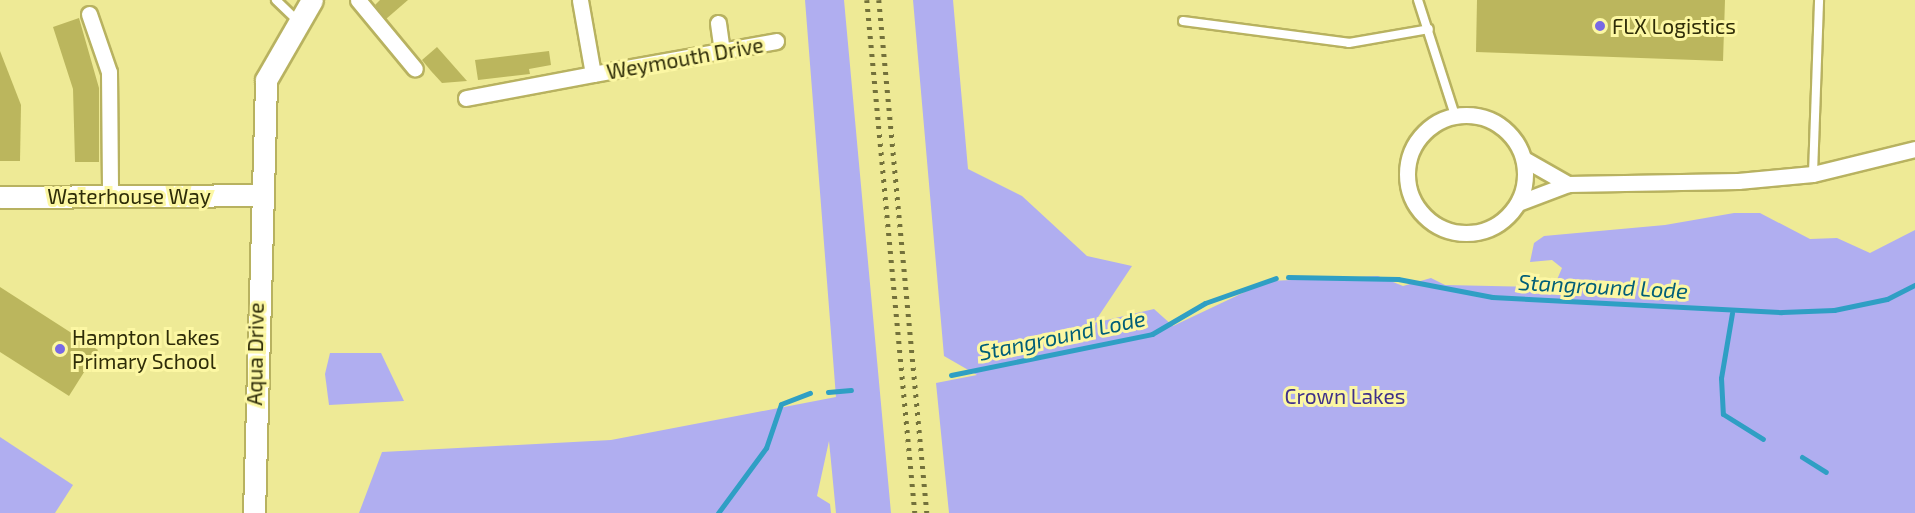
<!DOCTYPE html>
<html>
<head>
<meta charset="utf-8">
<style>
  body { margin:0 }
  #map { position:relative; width:1915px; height:513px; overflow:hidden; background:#eeea96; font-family:"Exo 2",sans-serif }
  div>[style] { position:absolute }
  .green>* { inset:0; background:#b0aef0 }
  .stream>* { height:5px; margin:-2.5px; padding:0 2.5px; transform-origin:2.5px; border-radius:2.5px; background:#2f9fc4 }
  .building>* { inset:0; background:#bbb65d }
  .roads { filter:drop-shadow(2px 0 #b8b260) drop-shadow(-2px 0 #b8b260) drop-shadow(0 2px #b8b260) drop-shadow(0 -2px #b8b260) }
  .lane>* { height:8px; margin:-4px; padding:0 4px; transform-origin:4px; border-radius:4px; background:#fff }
  .street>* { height:15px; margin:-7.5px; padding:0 7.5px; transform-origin:7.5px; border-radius:7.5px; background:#fff }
  .street>.ring { margin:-7.5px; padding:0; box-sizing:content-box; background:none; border:15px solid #fff; border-radius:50% }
  .secondary>* { height:21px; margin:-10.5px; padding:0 10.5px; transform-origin:10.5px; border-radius:10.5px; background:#fff }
  .rail>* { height:4.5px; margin-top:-2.25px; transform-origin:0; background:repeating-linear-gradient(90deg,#73713b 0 3px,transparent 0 9px) }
  .dots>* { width:16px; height:16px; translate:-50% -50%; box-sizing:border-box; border:3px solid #fcf7a3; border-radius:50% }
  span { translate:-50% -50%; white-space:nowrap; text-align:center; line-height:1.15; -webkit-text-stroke:6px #fcf7a3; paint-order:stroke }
  .poi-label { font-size:21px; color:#2e2c08 }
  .left { translate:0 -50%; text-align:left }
  .street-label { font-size:21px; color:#2e2c08 }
  .park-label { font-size:21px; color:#40318a }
  .water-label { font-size:22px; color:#015e78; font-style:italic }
</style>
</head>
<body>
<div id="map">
  <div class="green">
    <div style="clip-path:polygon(805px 0,844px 0,891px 513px,836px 513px,829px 441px,817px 496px,830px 504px,831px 513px,359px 513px,382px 452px,611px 440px,836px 397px)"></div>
    <div style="clip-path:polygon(913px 0,953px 0,968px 169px,1022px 196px,1087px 256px,1132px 266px,1094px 323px,1154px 309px,1173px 326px,1268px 281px,1378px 276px,1403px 286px,1431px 278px,1445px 285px,1539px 287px,1556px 282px,1562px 268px,1552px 260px,1530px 262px,1534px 243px,1544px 236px,1665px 225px,1734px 213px,1760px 213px,1810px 239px,1837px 238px,1870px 253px,1915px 230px,1915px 513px,949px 513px,936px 383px,977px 375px,944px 356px)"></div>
    <div style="clip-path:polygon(330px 353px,381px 353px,404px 401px,329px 405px,325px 374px)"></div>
    <div style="clip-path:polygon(0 437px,73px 485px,55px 513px,0 513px)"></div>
  </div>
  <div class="stream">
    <div style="left:1288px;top:277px;width:110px;rotate:1deg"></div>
    <div style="left:1398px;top:279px;width:96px;rotate:10.8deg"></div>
    <div style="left:1492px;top:297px;width:290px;rotate:3deg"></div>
    <div style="left:1782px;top:312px;width:52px;rotate:-2.2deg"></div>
    <div style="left:1834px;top:310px;width:54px;rotate:-11.7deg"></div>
    <div style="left:1887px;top:299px;width:31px;rotate:-27deg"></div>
    <div style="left:1732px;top:313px;width:66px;rotate:99.6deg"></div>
    <div style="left:1721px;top:378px;width:36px;rotate:87deg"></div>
    <div style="left:1723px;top:414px;width:47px;rotate:32deg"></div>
    <div style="left:951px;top:375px;width:205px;rotate:-11.5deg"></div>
    <div style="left:1152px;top:334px;width:61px;rotate:-30.3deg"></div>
    <div style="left:1205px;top:303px;width:75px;rotate:-19.4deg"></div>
    <div style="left:828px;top:392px;width:23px;rotate:-5deg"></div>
    <div style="left:1802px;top:457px;width:28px;rotate:32deg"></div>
    <div style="left:718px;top:513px;width:81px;rotate:-53.6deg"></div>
    <div style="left:766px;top:448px;width:46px;rotate:-71.2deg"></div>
    <div style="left:781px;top:404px;width:31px;rotate:-21deg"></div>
  </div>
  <div class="building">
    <div style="clip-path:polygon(380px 0,408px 0,386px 19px,375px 5px)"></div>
    <div style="clip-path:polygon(1477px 0,1725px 0,1723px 61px,1476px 52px)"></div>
    <div style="clip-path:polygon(79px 18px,99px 88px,99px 162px,75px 162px,73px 89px,53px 27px)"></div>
    <div style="clip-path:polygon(437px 47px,467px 81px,442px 83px,431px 71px,422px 60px)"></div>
    <div style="clip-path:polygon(0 51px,21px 105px,20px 161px,0 161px)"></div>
    <div style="clip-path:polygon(549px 51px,551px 65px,529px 69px,530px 74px,478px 80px,475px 60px)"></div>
    <div style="clip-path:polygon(0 287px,98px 350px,69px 396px,0 352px)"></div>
  </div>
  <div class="roads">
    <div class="lane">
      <div style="left:276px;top:0;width:29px;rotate:44deg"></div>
      <div style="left:1418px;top:0;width:121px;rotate:72.2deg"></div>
      <div style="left:1183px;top:21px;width:167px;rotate:7.5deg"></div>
      <div style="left:1349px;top:43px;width:81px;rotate:-9.9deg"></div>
      <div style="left:1813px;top:174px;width:174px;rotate:-88deg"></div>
    </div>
    <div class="street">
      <div style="left:358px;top:0;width:89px;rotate:50.4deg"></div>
      <div style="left:89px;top:14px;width:61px;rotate:71deg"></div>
      <div style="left:109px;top:72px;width:124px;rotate:89.5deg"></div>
      <div style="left:718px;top:23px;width:28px;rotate:82deg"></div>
      <div style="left:593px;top:74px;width:186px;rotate:-10.2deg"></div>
      <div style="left:466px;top:98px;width:129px;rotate:-10.7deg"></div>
      <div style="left:593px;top:74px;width:75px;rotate:-100deg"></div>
      <div class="ring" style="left:1407px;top:115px;width:103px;height:103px"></div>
      <div style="left:1524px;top:159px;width:51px;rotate:29.6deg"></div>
      <div style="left:1518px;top:203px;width:53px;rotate:-20.8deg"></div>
      <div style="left:1568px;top:184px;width:170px;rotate:-1deg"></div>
      <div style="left:1738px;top:181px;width:75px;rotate:-5.3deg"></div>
      <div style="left:1813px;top:174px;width:105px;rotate:-13.8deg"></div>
    </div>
    <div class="secondary">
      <div style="left:0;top:197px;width:259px;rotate:-0.4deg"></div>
      <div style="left:254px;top:513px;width:433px;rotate:-88.4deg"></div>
      <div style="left:266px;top:80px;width:92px;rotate:-60.1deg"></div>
    </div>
  </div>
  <div class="rail">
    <div style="left:867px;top:0;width:515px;rotate:84.65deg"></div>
    <div style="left:879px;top:0;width:515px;rotate:84.65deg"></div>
  </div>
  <div class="dots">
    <div style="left:1600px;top:26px;background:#7969e4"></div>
    <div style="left:60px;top:349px;background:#7969e4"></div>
  </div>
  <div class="poi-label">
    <span class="left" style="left:1612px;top:26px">FLX Logistics</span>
    <span class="left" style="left:72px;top:349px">Hampton Lakes<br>Primary School</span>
  </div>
  <div class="street-label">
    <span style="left:685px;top:58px;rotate:-10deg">Weymouth Drive</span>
    <span style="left:129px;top:196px">Waterhouse Way</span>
    <span style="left:255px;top:354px;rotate:-89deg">Aqua Drive</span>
  </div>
  <div class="park-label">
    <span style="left:1345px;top:396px">Crown Lakes</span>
  </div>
  <div class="water-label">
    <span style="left:1603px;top:286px;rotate:3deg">Stanground Lode</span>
    <span style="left:1062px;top:335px;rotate:-12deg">Stanground Lode</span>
  </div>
</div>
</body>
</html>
